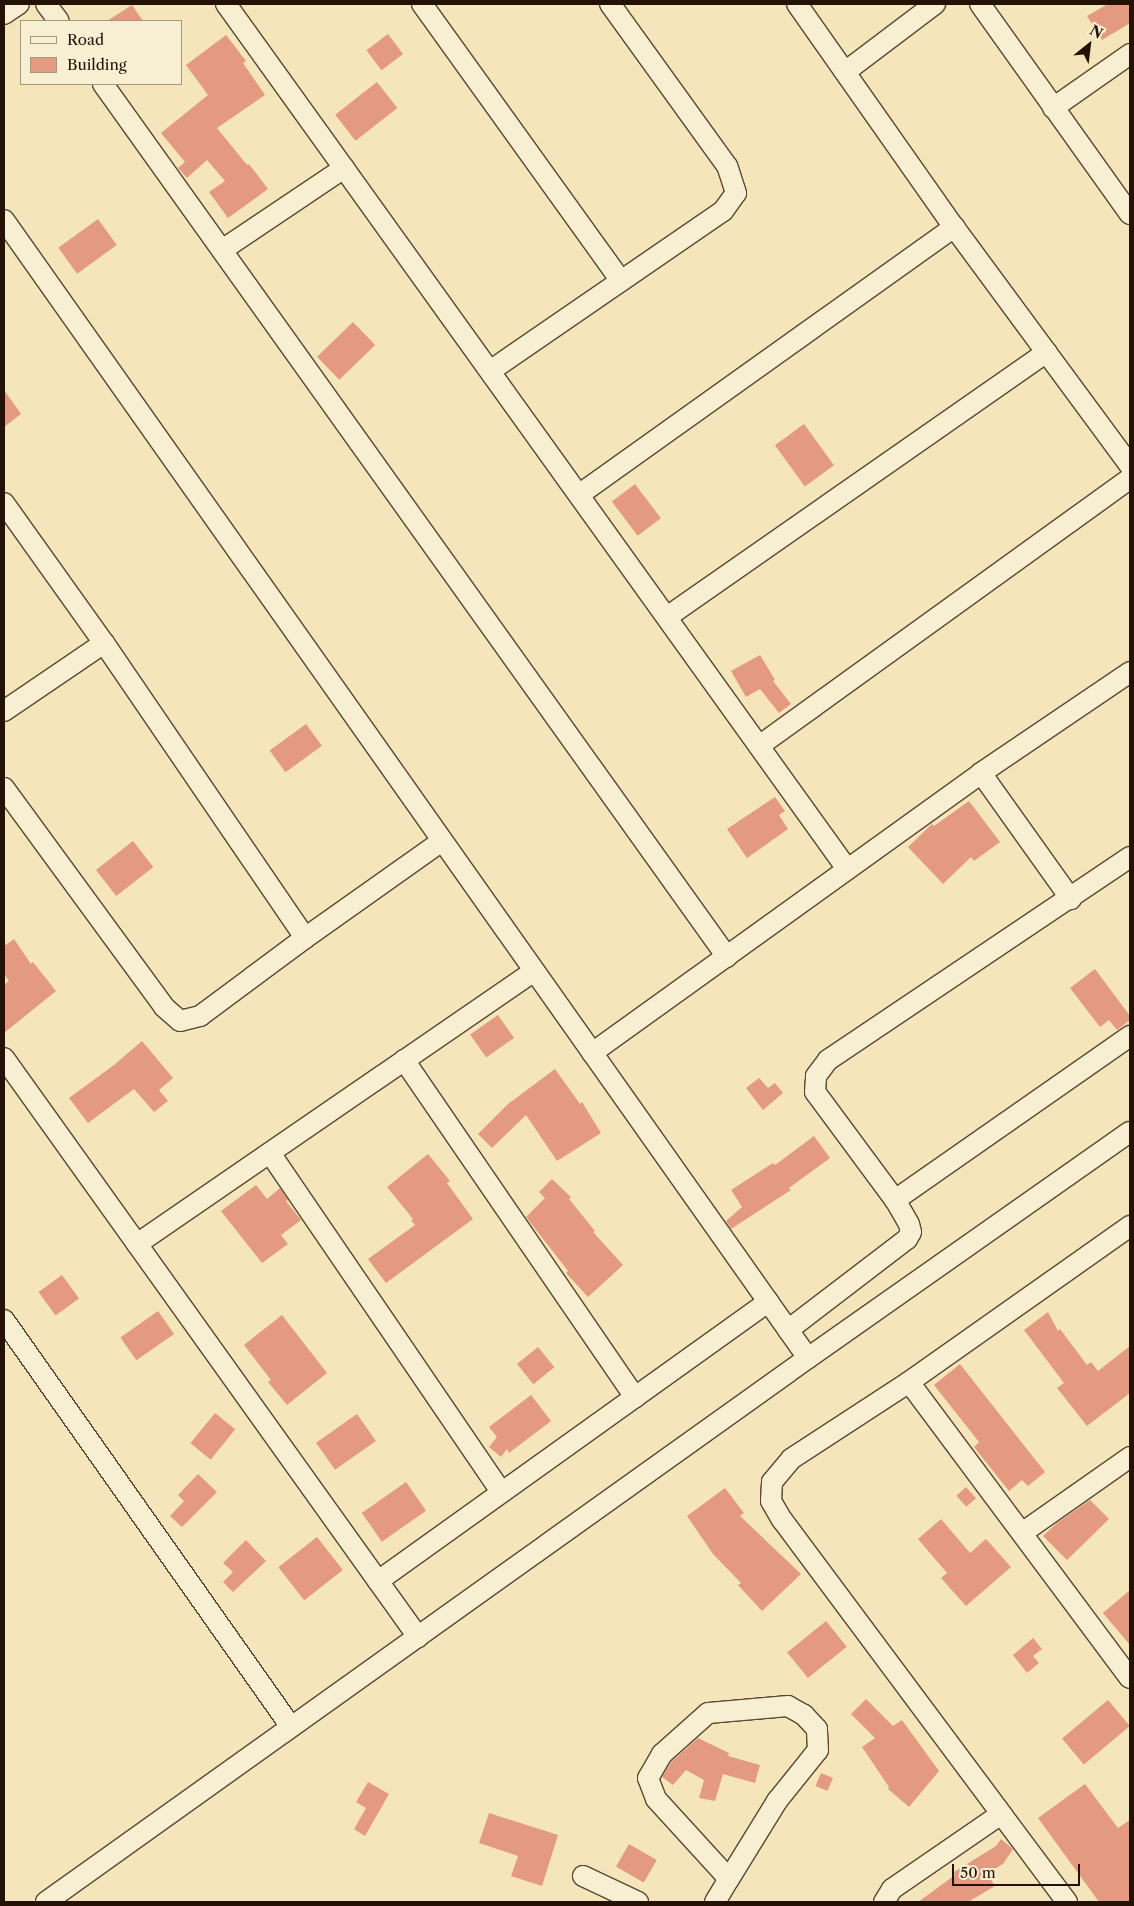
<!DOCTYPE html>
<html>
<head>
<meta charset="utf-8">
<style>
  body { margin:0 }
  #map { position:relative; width:1134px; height:1906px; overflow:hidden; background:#f5e5ba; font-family:"Libre Caslon Text",serif }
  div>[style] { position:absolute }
  .building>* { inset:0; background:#e39a80; transform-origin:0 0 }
  .roads { filter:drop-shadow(1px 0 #594733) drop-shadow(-1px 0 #594733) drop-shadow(0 1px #594733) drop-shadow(0 -1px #594733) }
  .minor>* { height:20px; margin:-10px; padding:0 10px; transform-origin:10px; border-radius:10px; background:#f8eed2 }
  span { translate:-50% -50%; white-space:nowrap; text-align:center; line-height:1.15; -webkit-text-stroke:4px #f8eed2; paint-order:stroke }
  .frame { position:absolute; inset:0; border:5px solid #251206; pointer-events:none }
  .legend { position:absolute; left:20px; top:20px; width:162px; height:65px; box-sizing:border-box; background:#f8eed2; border:1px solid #a49680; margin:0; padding:6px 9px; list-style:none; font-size:15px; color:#251206 }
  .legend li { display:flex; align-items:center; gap:10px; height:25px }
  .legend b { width:25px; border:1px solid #a49680 }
  .north { position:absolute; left:1064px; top:20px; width:50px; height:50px; -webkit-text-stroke:4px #f8eed2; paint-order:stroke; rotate:29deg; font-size:14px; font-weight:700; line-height:20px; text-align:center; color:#251206 }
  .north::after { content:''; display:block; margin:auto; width:18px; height:22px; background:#251206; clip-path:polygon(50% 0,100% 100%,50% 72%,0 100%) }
  .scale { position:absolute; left:952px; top:1864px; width:128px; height:22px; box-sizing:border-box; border:2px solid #251206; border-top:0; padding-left:6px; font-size:15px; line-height:18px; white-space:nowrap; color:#251206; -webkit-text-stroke:4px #f8eed2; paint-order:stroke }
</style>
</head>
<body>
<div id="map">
  <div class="building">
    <div style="clip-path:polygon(1108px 4px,1130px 4px,1130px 23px,1102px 40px,1087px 16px)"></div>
    <div style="clip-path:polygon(132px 5px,143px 21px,107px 21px)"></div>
    <div style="left:388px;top:34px;width:25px;height:27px;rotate:53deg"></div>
    <div style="clip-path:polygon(226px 35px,246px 61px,243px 63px,265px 95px,217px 128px,247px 165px,249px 164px,268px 189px,228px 218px,209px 192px,225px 181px,207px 160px,187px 178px,178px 168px,185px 162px,161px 133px,208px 95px,186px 65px)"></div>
    <div style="left:377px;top:82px;width:33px;height:53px;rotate:52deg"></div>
    <div style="left:98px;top:219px;width:32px;height:49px;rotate:54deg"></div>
    <div style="left:353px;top:322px;width:32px;height:50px;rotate:46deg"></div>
    <div style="clip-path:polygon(4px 390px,21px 414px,4px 427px)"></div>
    <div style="left:804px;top:424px;width:51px;height:36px;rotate:54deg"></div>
    <div style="left:635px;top:484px;width:43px;height:29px;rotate:53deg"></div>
    <div style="clip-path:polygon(760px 655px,775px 680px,773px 681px,791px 704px,779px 713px,760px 689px,746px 697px,731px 671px)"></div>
    <div style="left:306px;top:724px;width:27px;height:45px;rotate:54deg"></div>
    <div style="clip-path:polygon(775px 797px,785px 811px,779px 815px,788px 829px,747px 858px,727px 829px)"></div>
    <div style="clip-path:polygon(969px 801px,1000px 842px,974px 861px,971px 857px,943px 884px,908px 847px,932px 824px,934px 826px)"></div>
    <div style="left:133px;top:841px;width:33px;height:47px;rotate:52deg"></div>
    <div style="clip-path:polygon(14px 939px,31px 964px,33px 962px,56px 991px,4px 1033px,4px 985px,9px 981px,4px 974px,4px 946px)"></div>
    <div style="clip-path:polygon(1095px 969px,1130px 1016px,1130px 1020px,1117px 1030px,1109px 1020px,1100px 1027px,1070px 988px)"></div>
    <div style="left:498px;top:1015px;width:28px;height:34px;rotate:55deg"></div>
    <div style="clip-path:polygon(142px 1041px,173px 1078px,159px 1090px,168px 1101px,154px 1112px,134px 1089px,88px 1123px,69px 1098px,114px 1065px)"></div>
    <div style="clip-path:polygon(555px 1069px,580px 1104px,582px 1102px,601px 1133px,557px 1161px,526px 1115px,492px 1148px,478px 1134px,508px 1104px)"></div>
    <div style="clip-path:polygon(759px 1078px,768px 1088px,775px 1083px,783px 1093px,763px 1110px,746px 1088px)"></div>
    <div style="clip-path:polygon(814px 1136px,830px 1158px,789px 1188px,791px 1190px,731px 1229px,726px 1221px,742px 1207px,731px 1190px,773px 1163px,775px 1165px)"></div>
    <div style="clip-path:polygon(428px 1154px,450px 1181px,447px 1183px,473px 1219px,386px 1283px,368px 1259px,415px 1225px,411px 1220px,413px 1219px,387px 1187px)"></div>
    <div style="clip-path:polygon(552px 1179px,571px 1197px,569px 1199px,595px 1231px,593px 1232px,623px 1265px,588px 1297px,566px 1273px,568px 1271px,526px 1217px,545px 1198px,539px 1192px)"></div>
    <div style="clip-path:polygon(256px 1185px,267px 1199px,280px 1188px,288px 1200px,286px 1201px,301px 1220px,281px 1235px,288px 1244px,262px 1263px,221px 1211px)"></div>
    <div style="left:62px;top:1275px;width:29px;height:29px;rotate:54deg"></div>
    <div style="left:158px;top:1311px;width:28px;height:46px;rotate:55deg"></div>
    <div style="clip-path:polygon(1048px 1312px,1058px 1331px,1060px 1329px,1087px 1365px,1091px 1362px,1098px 1371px,1130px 1346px,1130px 1393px,1087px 1426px,1057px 1388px,1064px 1383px,1024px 1330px)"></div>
    <div style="clip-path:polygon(282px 1315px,327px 1373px,287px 1405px,268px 1382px,271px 1380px,244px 1345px)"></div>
    <div style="left:538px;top:1347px;width:26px;height:27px;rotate:51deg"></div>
    <div style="clip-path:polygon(960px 1364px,1045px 1472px,1028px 1486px,1022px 1480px,1009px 1491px,974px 1447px,979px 1442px,934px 1385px)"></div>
    <div style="clip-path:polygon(531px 1395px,551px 1421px,509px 1453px,507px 1449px,501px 1457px,489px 1447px,497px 1437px,489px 1427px)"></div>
    <div style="left:215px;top:1413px;width:26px;height:39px;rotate:39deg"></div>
    <div style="left:357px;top:1414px;width:33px;height:50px;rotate:55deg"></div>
    <div style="clip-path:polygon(198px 1474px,217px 1492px,182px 1527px,170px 1516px,184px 1501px,178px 1495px)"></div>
    <div style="left:406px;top:1482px;width:35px;height:54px;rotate:55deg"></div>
    <div style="left:966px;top:1487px;width:15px;height:13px;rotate:48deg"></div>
    <div style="clip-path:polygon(725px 1488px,744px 1513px,740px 1516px,801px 1574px,762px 1611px,738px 1585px,741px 1583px,713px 1554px,687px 1516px)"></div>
    <div style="clip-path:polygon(1090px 1500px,1109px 1519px,1067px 1560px,1043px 1536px,1057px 1523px)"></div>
    <div style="clip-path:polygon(941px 1519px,970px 1553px,986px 1539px,1011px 1567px,966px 1606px,941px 1578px,947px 1573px,918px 1539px)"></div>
    <div style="left:317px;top:1537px;width:42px;height:49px;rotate:52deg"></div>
    <div style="clip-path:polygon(246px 1540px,266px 1561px,233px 1592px,223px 1582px,233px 1572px,223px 1563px)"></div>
    <div style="clip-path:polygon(1130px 1590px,1130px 1645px,1103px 1613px)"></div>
    <div style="left:826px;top:1621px;width:33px;height:50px;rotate:51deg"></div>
    <div style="clip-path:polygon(1033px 1638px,1042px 1649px,1033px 1656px,1039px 1663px,1027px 1673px,1013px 1655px)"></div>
    <div style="clip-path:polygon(866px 1699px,893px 1726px,902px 1720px,939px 1771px,909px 1807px,888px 1789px,889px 1787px,862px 1747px,875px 1738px,851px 1714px)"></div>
    <div style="left:1108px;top:1700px;width:34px;height:60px;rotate:50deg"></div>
    <div style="clip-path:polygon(698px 1738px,729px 1753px,728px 1756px,760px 1765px,755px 1783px,723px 1774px,715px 1801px,699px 1798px,704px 1780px,686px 1770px,673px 1785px,662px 1777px,671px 1762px)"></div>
    <div style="left:821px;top:1773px;width:13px;height:14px;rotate:23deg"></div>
    <div style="clip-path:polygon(368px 1782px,389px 1794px,365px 1836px,354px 1829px,366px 1808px,356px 1802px)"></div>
    <div style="clip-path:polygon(1085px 1784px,1118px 1828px,1130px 1820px,1130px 1902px,1099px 1902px,1038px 1818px)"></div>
    <div style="clip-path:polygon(489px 1813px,558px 1835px,542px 1886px,511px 1876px,518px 1856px,479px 1843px)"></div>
    <div style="clip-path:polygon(1001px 1839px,1013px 1849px,1003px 1864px,987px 1873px,995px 1886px,968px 1902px,918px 1902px,955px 1875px,954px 1872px,996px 1846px)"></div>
    <div style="left:629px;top:1844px;width:32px;height:26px;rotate:30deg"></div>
  </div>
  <div class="roads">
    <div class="minor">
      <div style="left:46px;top:4px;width:21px;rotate:53deg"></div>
      <div style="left:226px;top:4px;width:1065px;rotate:54.32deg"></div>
      <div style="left:422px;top:4px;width:341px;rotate:54.3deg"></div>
      <div style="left:797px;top:4px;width:273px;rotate:54.9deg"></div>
      <div style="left:954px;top:227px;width:297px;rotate:53.6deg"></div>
      <div style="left:980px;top:4px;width:258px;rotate:54.5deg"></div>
      <div style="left:4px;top:14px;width:18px;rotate:-34deg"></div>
      <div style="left:845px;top:72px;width:113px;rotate:-37.1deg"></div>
      <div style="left:103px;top:84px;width:1073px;rotate:54.44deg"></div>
      <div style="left:1053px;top:108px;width:94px;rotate:-35deg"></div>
      <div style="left:4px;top:220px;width:1393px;rotate:54.76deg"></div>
      <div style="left:222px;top:250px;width:147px;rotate:-33.9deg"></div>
      <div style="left:490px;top:371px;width:283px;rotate:-34.5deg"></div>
      <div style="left:723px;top:211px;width:22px;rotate:-54deg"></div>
      <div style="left:736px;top:193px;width:28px;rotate:-108deg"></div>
      <div style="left:727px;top:166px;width:200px;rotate:-125.8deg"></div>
      <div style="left:580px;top:494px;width:460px;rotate:-35.5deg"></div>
      <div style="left:4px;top:503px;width:172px;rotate:54.5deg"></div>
      <div style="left:104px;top:643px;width:357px;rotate:55.7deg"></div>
      <div style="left:667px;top:617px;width:463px;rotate:-34.9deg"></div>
      <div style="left:4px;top:711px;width:121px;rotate:-34.2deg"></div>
      <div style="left:759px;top:746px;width:458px;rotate:-35.8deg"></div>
      <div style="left:981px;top:773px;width:155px;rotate:54.5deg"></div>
      <div style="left:4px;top:788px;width:271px;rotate:53.8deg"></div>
      <div style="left:164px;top:1007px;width:21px;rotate:41deg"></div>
      <div style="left:180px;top:1021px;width:21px;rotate:-14deg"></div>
      <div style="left:200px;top:1016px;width:131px;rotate:-36.6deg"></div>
      <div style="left:305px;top:938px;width:168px;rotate:-35.3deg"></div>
      <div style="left:592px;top:1053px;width:479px;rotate:-35.7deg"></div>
      <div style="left:981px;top:773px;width:180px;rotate:-34.1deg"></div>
      <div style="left:4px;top:1058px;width:712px;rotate:54.43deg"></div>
      <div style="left:404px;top:1060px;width:409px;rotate:55.6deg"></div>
      <div style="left:270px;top:1153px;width:409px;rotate:55.7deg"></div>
      <div style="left:895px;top:1200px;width:287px;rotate:-34.9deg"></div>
      <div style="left:137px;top:1244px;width:482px;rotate:-34.5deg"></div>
      <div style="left:4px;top:1320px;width:498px;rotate:54.8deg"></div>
      <div style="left:788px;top:1330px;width:150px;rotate:-37.4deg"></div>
      <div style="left:907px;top:1239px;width:8px;rotate:-60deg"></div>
      <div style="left:911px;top:1232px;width:8px;rotate:-104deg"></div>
      <div style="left:909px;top:1224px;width:28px;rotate:-120deg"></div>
      <div style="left:895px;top:1200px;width:134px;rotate:-126.5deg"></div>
      <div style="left:815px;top:1092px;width:16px;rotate:-86deg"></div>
      <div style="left:816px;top:1076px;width:20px;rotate:-53deg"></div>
      <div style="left:828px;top:1060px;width:364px;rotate:-33.9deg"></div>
      <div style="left:909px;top:1382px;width:369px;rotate:53.3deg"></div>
      <div style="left:1022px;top:1533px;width:132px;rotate:-35.1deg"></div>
      <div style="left:378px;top:1581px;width:480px;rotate:-35.6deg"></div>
      <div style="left:583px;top:1876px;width:61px;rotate:25.3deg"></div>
      <div style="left:46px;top:1902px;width:936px;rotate:-35.52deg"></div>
      <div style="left:808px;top:1358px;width:393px;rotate:-35.1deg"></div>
      <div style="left:715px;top:1902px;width:27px;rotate:-59deg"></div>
      <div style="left:729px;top:1879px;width:92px;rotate:-58.4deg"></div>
      <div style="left:777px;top:1801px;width:65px;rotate:-51.2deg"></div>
      <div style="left:818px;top:1750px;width:21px;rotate:-93deg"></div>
      <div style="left:817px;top:1729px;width:19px;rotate:-133deg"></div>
      <div style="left:804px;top:1715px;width:18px;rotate:-151deg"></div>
      <div style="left:788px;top:1706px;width:80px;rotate:175deg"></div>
      <div style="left:708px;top:1713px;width:62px;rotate:138.3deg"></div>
      <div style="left:662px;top:1754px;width:28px;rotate:120deg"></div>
      <div style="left:648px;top:1778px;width:22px;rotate:69deg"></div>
      <div style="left:656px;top:1799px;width:108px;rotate:47.6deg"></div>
      <div style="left:884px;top:1902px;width:15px;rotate:-58deg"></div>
      <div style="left:892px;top:1889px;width:132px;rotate:-34.5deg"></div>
      <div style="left:1067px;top:1902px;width:477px;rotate:-126.7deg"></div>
      <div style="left:782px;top:1520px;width:22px;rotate:-120deg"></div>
      <div style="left:771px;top:1501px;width:19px;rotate:-87deg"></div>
      <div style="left:772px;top:1482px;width:30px;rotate:-50deg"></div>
      <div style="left:791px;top:1459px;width:141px;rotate:-33.1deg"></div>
      <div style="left:909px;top:1382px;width:271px;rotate:-35.2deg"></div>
    </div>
  </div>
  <div class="frame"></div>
  <ul class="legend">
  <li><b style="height:6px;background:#f8eed2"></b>Road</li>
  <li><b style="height:14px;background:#e39a80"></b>Building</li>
  </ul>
  <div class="north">N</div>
  <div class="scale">50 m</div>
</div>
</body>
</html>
